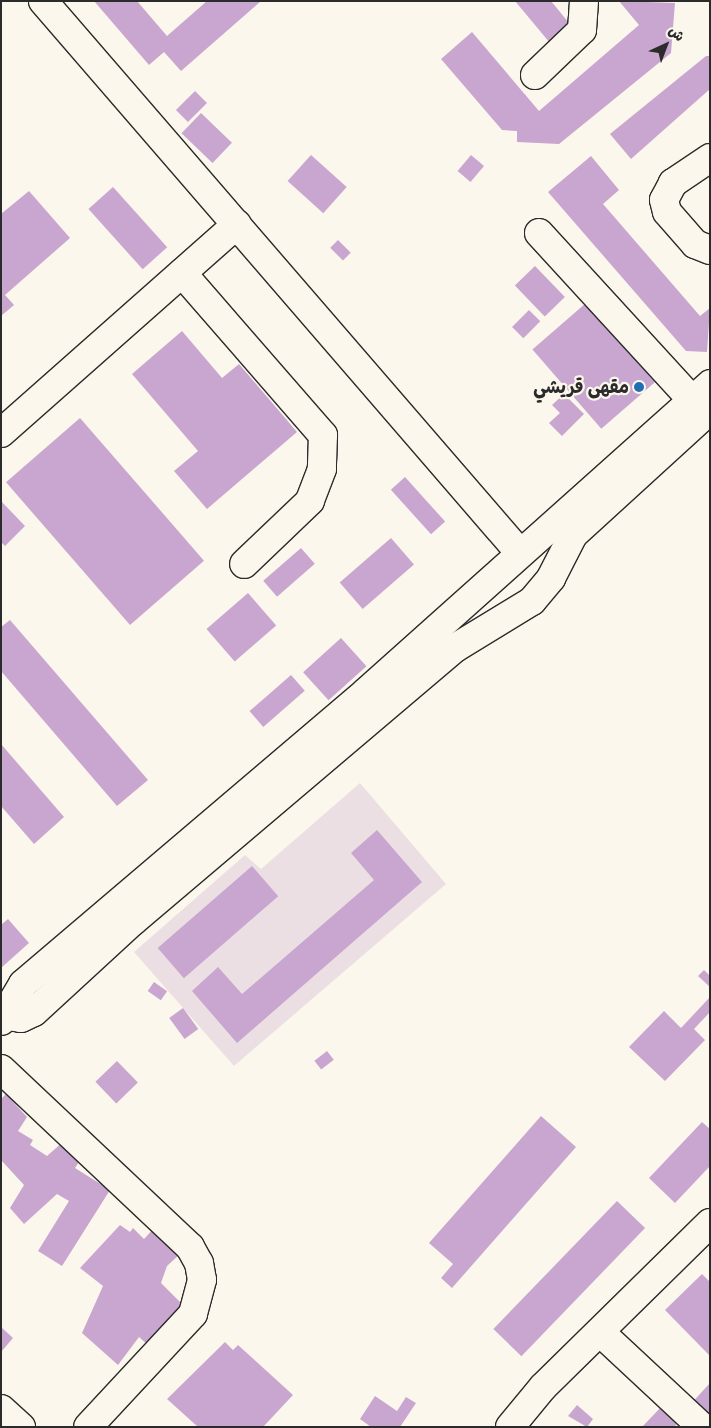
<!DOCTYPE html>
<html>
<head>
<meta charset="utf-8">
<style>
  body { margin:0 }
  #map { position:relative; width:711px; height:1428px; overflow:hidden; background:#fbf7ec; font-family:Caveat,"Playpen Sans Arabic",sans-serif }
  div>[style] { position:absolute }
  .built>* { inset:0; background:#ecdfe4 }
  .building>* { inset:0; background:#c9a6d0; transform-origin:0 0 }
  .roads { filter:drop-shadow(1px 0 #2b2b2b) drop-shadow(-1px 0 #2b2b2b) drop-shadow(0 1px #2b2b2b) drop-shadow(0 -1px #2b2b2b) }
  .minor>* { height:28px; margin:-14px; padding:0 14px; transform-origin:14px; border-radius:14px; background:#fbf7ec }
  .dots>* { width:14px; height:14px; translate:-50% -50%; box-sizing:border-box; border:2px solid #fbf7ec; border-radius:50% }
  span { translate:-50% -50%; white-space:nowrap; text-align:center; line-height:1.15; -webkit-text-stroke:4.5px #fbf7ec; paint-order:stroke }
  .poi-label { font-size:18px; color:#2b2b2b; font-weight:700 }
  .right { translate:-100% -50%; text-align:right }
  .frame { position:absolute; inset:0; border:2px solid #2b2b2b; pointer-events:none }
  .north { position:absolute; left:641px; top:20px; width:50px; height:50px; -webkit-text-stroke:4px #fbf7ec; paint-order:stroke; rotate:43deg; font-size:14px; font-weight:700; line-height:20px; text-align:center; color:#2b2b2b }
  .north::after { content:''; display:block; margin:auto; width:18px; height:22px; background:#2b2b2b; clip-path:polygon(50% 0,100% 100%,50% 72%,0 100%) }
</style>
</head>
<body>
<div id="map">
  <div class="built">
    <div style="clip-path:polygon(360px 783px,446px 884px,234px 1066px,134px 952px,245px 855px,261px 869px)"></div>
  </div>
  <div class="building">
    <div style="clip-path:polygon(94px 1px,137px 1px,167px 36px,207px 1px,261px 1px,181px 71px,164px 52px,149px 65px)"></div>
    <div style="clip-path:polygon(515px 1px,551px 1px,569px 23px,569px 37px,555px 49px)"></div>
    <div style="clip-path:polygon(619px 1px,675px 3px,671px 53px,559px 144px,517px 142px,517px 131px,502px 130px,441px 59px,472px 32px,539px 111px,639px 25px)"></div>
    <div style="clip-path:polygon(706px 56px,710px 56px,710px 89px,631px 159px,610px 134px)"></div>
    <div style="left:195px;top:91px;width:17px;height:27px;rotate:45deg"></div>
    <div style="left:201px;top:113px;width:43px;height:28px;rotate:44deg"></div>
    <div style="left:311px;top:155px;width:48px;height:35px;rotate:42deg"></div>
    <div style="left:471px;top:155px;width:17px;height:21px;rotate:40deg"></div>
    <div style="clip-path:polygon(591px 156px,619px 190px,603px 204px,700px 316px,710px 308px,707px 352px,686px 351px,548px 192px)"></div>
    <div style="left:113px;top:187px;width:81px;height:33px;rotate:48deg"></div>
    <div style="clip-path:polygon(29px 191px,70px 238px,5px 295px,14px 305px,1px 316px,1px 214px)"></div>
    <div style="left:338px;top:240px;width:18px;height:11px;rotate:45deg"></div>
    <div style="left:535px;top:266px;width:43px;height:28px;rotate:46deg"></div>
    <div style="left:586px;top:303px;width:105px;height:71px;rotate:49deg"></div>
    <div style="left:529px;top:310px;width:16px;height:24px;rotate:45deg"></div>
    <div style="clip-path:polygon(182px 331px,222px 378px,239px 364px,297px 432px,207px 509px,174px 471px,198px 451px,132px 374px)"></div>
    <div style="clip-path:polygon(564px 394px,584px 414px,562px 436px,549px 423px,560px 413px,552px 405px)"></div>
    <div style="left:80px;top:418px;width:189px;height:98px;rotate:49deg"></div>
    <div style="left:405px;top:477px;width:60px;height:19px;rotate:48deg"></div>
    <div style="clip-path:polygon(1px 501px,25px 526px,5px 546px,1px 542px)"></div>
    <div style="left:391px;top:538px;width:35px;height:68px;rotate:49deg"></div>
    <div style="left:301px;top:548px;width:21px;height:50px;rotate:49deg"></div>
    <div style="left:248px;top:593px;width:43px;height:55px;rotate:49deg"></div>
    <div style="clip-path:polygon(10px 620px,148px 780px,117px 806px,1px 671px,1px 627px)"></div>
    <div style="left:341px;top:638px;width:38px;height:51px;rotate:48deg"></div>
    <div style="left:291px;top:675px;width:21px;height:55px;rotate:49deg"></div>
    <div style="clip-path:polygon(1px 744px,64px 817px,34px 844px,1px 806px)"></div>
    <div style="clip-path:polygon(377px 830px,422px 882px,237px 1043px,192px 991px,218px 967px,242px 994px,374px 880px,351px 853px)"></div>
    <div style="left:252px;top:866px;width:40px;height:125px;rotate:49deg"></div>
    <div style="clip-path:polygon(8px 919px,29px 943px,1px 968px,1px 925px)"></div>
    <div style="clip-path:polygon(704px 970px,710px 976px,710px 987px,698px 976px)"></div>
    <div style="left:154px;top:982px;width:16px;height:11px;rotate:35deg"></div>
    <div style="clip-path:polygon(710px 997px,710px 1012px,694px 1029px,705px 1040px,665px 1081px,629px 1047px,664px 1011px,681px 1028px)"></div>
    <div style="left:183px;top:1008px;width:26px;height:17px;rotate:54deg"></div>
    <div style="left:327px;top:1051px;width:11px;height:16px;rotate:52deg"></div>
    <div style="left:117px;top:1061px;width:30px;height:30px;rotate:46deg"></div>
    <div style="clip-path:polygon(6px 1094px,27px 1117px,18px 1131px,33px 1140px,30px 1145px,47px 1156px,64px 1141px,81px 1159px,75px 1168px,110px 1190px,62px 1266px,38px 1251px,69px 1201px,57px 1194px,24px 1224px,10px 1208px,24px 1185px,1px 1160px,1px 1099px)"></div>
    <div style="clip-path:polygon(541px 1116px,576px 1147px,452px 1288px,441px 1278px,453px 1264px,429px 1243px)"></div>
    <div style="clip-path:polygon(702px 1122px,710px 1129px,710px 1166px,675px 1203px,649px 1178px)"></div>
    <div style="left:617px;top:1201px;width:39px;height:178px;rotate:44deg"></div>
    <div style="clip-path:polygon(120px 1225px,130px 1232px,133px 1228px,144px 1239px,156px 1226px,181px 1253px,167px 1266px,161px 1283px,182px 1304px,149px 1346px,139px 1337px,118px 1365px,82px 1333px,103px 1286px,80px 1268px)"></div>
    <div style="clip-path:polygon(702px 1274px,710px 1282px,710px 1356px,665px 1310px)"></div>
    <div style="clip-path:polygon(1px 1327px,13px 1338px,1px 1352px)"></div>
    <div style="clip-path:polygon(225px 1342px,233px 1350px,238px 1345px,293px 1395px,263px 1427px,198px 1427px,167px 1399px)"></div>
    <div style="clip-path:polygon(710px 1383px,710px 1427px,688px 1407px)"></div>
    <div style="clip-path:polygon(375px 1396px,397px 1411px,406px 1397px,416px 1403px,400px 1427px,371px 1427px,360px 1419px)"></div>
    <div style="clip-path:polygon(577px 1405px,593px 1419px,587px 1427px,568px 1416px)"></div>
    <div style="clip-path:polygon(663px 1405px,680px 1421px,674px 1427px,642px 1427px)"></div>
  </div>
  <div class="roads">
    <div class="minor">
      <div style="left:43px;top:1px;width:730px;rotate:49.17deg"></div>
      <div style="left:535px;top:75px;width:65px;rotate:-43.8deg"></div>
      <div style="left:582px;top:30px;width:29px;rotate:-86deg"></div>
      <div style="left:710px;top:158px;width:45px;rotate:146deg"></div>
      <div style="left:673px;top:183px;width:19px;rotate:118deg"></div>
      <div style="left:664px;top:200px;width:12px;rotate:76deg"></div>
      <div style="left:667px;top:212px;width:43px;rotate:48.8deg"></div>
      <div style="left:695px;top:244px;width:16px;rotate:22deg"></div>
      <div style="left:539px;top:233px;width:244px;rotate:47.5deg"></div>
      <div style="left:182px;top:273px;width:215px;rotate:49deg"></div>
      <div style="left:323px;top:435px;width:34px;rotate:92deg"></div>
      <div style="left:322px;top:469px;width:34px;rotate:111deg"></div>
      <div style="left:310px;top:501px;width:91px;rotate:136.3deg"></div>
      <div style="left:1px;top:433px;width:315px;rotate:-41.5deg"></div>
      <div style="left:7px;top:1016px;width:14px;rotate:8deg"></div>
      <div style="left:21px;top:1018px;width:14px;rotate:-25deg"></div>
      <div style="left:34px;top:1012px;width:134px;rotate:-42.6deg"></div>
      <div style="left:133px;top:921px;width:422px;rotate:-40.3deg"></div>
      <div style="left:455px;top:648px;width:90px;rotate:-31.4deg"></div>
      <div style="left:532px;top:601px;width:30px;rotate:-50deg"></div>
      <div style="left:551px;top:578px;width:48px;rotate:-62.9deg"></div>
      <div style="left:573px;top:535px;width:185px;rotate:-42.4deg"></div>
      <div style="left:1px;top:1021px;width:43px;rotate:-59.3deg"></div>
      <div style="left:23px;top:984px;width:450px;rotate:-40.4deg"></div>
      <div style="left:366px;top:692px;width:462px;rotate:-41.8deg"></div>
      <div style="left:1px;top:1069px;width:260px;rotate:43.3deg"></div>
      <div style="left:190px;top:1247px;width:18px;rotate:61deg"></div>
      <div style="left:199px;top:1263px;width:17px;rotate:80deg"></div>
      <div style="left:202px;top:1280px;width:35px;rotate:105deg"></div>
      <div style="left:193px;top:1314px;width:154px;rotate:132.9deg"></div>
      <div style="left:600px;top:1332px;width:139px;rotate:43deg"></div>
      <div style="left:1px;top:1409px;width:27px;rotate:42deg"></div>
      <div style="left:510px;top:1427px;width:52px;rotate:-50.5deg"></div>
      <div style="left:543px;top:1387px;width:234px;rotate:-44.5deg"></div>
    </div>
  </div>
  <div class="dots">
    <div style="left:639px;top:387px;background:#1f6fb2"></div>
  </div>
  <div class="poi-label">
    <span class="right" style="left:629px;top:387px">مقهى قريشي</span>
  </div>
  <div class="frame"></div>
  <div class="north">ش</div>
</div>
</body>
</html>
